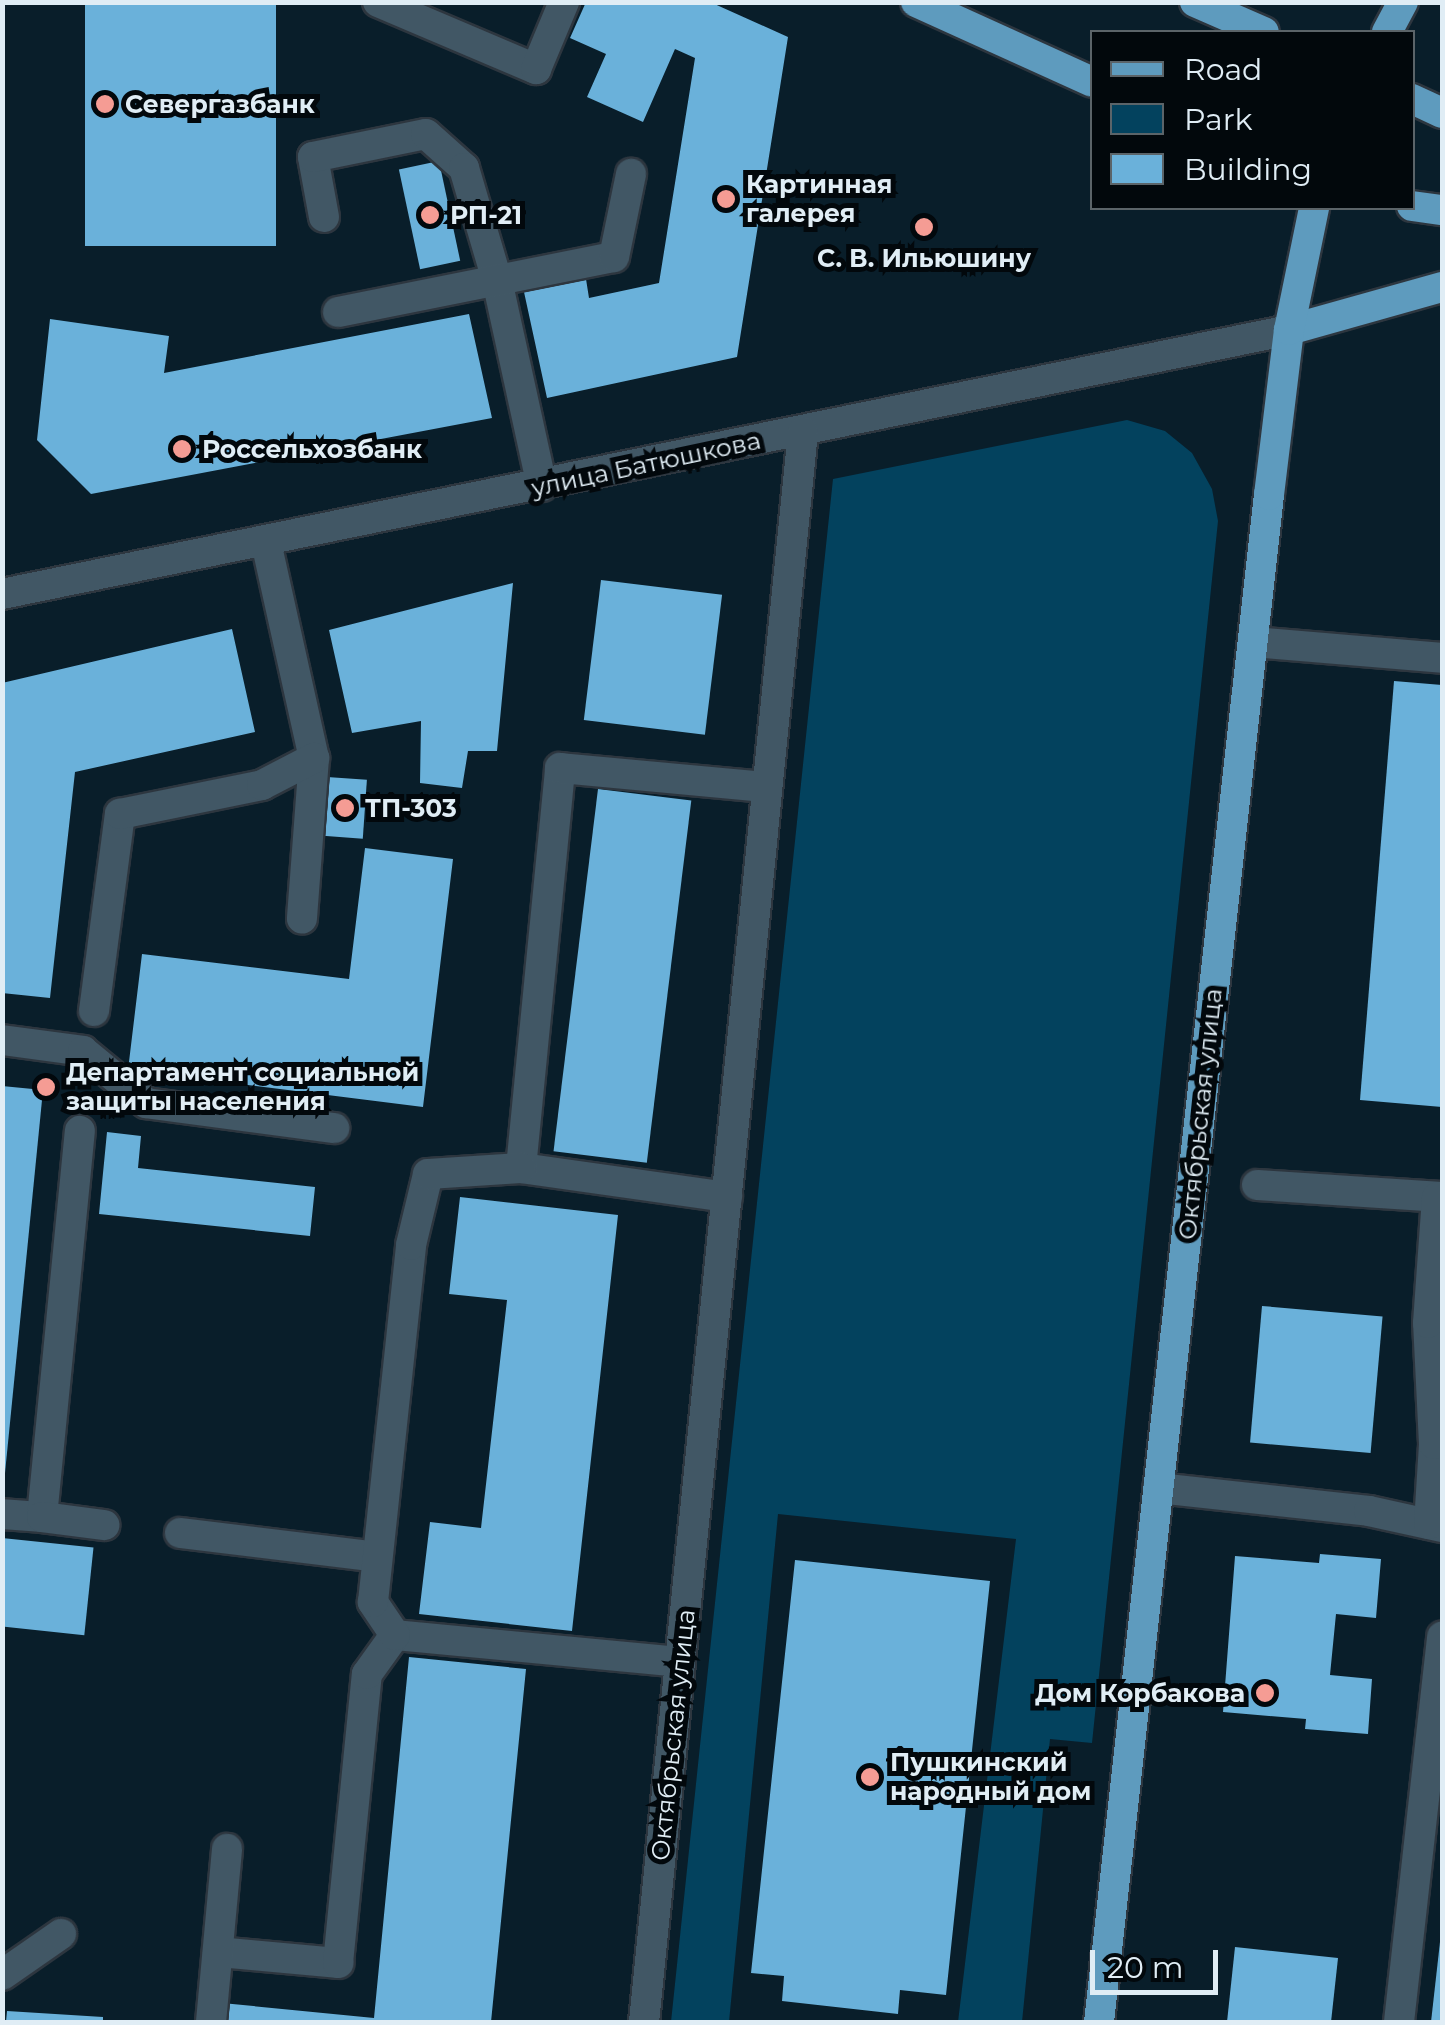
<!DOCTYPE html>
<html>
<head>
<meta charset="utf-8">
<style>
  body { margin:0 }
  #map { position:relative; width:1445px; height:2025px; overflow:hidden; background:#091e2a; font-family:Montserrat,sans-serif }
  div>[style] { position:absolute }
  .green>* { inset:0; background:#03425e }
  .building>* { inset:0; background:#6ab1da; transform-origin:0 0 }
  .roads { filter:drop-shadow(2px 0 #2d363f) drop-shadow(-2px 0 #2d363f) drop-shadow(0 2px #2d363f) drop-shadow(0 -2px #2d363f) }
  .minor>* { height:30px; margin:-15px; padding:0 15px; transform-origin:15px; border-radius:15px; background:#415765 }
  .major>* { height:30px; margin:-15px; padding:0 15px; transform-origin:15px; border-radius:15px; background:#5e9bbe }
  .dots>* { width:28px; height:28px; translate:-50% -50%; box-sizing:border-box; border:5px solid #02080c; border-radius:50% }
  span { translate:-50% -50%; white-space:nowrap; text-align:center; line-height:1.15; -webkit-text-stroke:10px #02080c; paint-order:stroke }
  .poi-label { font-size:25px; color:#e0edf5; font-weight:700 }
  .left { translate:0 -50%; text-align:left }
  .right { translate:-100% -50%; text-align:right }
  .street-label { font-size:25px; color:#e0edf5 }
  .frame { position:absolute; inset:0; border:5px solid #e0edf5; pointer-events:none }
  .legend { position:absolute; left:1090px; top:30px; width:325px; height:180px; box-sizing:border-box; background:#02080c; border:2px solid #5b6469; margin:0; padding:12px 18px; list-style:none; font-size:30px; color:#e0edf5 }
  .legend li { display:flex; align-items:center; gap:20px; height:50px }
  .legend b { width:50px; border:2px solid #5b6469 }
  .scale { position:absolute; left:1090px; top:1950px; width:128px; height:45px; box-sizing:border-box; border:5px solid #e0edf5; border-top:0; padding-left:12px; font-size:30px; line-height:35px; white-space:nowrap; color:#e0edf5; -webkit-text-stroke:8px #02080c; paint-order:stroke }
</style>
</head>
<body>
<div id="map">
  <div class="green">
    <div style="clip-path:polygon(1127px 420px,1165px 431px,1192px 453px,1212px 489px,1218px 521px,1092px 1743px,1050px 1739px,1022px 2022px,958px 2022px,1016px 1539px,778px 1514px,729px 2022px,671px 2022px,833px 479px)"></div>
  </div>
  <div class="building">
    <div style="left:85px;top:2px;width:191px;height:244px"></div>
    <div style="clip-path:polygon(586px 2px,710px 2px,788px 37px,737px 357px,547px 398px,524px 292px,586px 279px,589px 298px,659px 283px,695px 58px,675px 49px,643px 122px,587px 97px,606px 54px,570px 38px)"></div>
    <div style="left:439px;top:161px;width:102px;height:41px;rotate:78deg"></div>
    <div style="clip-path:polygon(469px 314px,492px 418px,91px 494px,37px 440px,50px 319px,169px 336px,164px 373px)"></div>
    <div style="left:601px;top:580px;width:122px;height:141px;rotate:7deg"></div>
    <div style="clip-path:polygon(513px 583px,497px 751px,468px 751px,462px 788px,420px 783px,421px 721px,352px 733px,329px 630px)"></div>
    <div style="clip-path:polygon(232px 629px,255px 732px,75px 772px,50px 998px,2px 993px,2px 683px)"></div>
    <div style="clip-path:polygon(1394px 681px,1442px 685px,1442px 1107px,1360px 1100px)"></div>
    <div style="left:327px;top:777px;width:40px;height:59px;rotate:4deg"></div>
    <div style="left:598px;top:789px;width:94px;height:365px;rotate:7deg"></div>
    <div style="clip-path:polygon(365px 848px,453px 859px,423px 1107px,128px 1070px,142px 954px,349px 979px)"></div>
    <div style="clip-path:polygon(2px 1086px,43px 1090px,5px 1473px,2px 1473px)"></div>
    <div style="clip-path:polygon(107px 1132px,141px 1136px,138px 1168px,315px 1187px,310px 1236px,99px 1214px)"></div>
    <div style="clip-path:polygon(460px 1197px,618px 1215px,572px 1631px,419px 1614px,430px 1522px,481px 1528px,507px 1300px,449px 1294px)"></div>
    <div style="left:1262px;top:1306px;width:121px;height:137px;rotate:5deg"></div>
    <div style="left:2px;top:1538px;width:92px;height:88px;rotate:6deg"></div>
    <div style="clip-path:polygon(1320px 1554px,1381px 1559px,1376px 1618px,1336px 1614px,1330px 1675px,1372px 1679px,1368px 1734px,1305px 1729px,1306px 1719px,1223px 1712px,1235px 1556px,1319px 1563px)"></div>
    <div style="clip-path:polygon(795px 1560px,990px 1581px,946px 1995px,900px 1990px,898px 2014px,782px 2001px,784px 1976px,751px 1973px)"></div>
    <div style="clip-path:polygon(409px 1657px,526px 1669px,491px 2022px,220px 2022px,222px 2003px,374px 2018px)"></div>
    <div style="clip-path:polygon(1440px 1942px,1442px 2022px,1431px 2022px)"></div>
    <div style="clip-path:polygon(1235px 1947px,1338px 1958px,1331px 2022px,1227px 2022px)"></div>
    <div style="clip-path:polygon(7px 2011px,103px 2017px,103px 2022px,6px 2022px)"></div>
  </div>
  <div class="roads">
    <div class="minor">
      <div style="left:378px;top:2px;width:172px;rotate:23deg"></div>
      <div style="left:536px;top:69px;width:73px;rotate:-67.3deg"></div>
      <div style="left:324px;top:217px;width:61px;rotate:-100.4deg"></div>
      <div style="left:313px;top:157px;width:115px;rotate:-11.5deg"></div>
      <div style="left:426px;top:134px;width:51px;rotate:41.8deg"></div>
      <div style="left:464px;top:168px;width:117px;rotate:73.6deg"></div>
      <div style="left:497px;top:280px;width:211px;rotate:77.7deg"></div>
      <div style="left:338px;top:312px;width:281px;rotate:-11.3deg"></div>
      <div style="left:614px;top:257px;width:85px;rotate:-78.4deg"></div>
      <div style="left:266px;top:542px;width:221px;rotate:77.5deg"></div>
      <div style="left:314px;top:758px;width:161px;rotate:94.3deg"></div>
      <div style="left:2px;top:594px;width:1314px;rotate:-11.59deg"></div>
      <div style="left:1253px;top:642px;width:190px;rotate:4.8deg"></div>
      <div style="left:94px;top:1011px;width:199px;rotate:-82.5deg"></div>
      <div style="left:120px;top:814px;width:145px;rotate:-11.5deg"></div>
      <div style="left:262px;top:785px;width:59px;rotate:-27.4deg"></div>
      <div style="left:2px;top:1040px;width:82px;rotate:7.7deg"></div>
      <div style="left:83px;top:1051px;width:82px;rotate:39.5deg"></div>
      <div style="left:146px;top:1103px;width:190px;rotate:7.6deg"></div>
      <div style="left:1257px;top:1185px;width:185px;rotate:3.7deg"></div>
      <div style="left:727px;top:1197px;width:208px;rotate:-172deg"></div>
      <div style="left:521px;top:1168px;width:402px;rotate:-84.4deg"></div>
      <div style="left:560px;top:768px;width:207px;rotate:5.3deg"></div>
      <div style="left:1158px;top:1488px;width:212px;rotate:6.2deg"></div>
      <div style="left:1369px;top:1511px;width:75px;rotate:12.4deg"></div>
      <div style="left:2px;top:1514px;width:40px;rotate:4.3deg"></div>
      <div style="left:42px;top:1517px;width:388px;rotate:-84.4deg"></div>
      <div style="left:42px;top:1517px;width:63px;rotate:7.4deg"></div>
      <div style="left:1429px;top:1524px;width:80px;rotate:-86.4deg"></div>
      <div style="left:1434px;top:1444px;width:121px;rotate:-92.8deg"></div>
      <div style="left:1428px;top:1323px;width:126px;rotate:-85.9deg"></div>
      <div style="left:180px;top:1533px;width:198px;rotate:6.9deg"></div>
      <div style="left:395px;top:1635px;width:286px;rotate:5.4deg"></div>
      <div style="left:218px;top:1952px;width:121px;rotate:5.2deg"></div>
      <div style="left:338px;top:1963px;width:290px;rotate:-84.3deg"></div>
      <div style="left:367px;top:1674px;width:48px;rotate:-54.3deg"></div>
      <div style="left:395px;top:1635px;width:40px;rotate:-124deg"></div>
      <div style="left:373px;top:1602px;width:359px;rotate:-83.9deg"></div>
      <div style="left:411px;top:1245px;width:73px;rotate:-76.5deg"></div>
      <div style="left:428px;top:1174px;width:93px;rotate:-3.7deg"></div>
      <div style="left:2px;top:1975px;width:72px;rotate:-34.8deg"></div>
      <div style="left:211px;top:2022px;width:174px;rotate:-84.7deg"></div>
      <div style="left:644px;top:2022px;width:1598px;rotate:-84.29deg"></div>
      <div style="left:1399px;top:2022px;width:388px;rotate:-83.6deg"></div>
    </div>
    <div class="major">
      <div style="left:916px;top:2px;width:193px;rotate:24.4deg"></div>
      <div style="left:1195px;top:2px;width:75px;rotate:23.5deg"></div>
      <div style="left:1387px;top:32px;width:34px;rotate:-62deg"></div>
      <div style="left:1412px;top:99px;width:33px;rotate:25deg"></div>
      <div style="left:1412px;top:206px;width:30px;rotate:8deg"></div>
      <div style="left:1289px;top:330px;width:159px;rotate:-15.7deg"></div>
      <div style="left:1099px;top:2022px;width:1536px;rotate:-83.65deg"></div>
      <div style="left:1269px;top:495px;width:166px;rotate:-83.1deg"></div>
      <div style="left:1289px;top:330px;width:125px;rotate:-78.4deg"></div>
    </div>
  </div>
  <div class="dots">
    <div style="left:105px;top:104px;background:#f59c94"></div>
    <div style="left:726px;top:199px;background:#f59c94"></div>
    <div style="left:430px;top:215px;background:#f59c94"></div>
    <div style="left:924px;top:227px;background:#f59c94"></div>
    <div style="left:182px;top:449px;background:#f59c94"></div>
    <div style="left:345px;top:808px;background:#f59c94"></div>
    <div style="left:46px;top:1087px;background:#f59c94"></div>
    <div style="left:1265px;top:1693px;background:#f59c94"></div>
    <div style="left:870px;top:1777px;background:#f59c94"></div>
  </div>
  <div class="poi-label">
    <span class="left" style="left:125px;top:104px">Севергазбанк</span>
    <span class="left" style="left:746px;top:199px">Картинная<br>галерея</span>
    <span class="left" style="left:450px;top:215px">РП-21</span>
    <span style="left:924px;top:258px">С. В. Ильюшину</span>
    <span class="left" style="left:202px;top:449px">Россельхозбанк</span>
    <span class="left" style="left:365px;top:808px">ТП-303</span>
    <span class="left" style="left:66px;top:1087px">Департамент социальной<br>защиты населения</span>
    <span class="right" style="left:1245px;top:1693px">Дом Корбакова</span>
    <span class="left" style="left:890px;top:1777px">Пушкинский<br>народный дом</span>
  </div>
  <div class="street-label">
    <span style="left:646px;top:464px;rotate:-12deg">улица Батюшкова</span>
    <span style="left:1200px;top:1114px;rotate:-84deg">Октябрьская улица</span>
    <span style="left:673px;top:1735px;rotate:-84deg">Октябрьская улица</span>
  </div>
  <div class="frame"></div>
  <ul class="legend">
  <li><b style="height:12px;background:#5e9bbe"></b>Road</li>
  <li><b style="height:28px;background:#03425e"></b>Park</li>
  <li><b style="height:28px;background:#6ab1da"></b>Building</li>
  </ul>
  <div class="scale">20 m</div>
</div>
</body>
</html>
